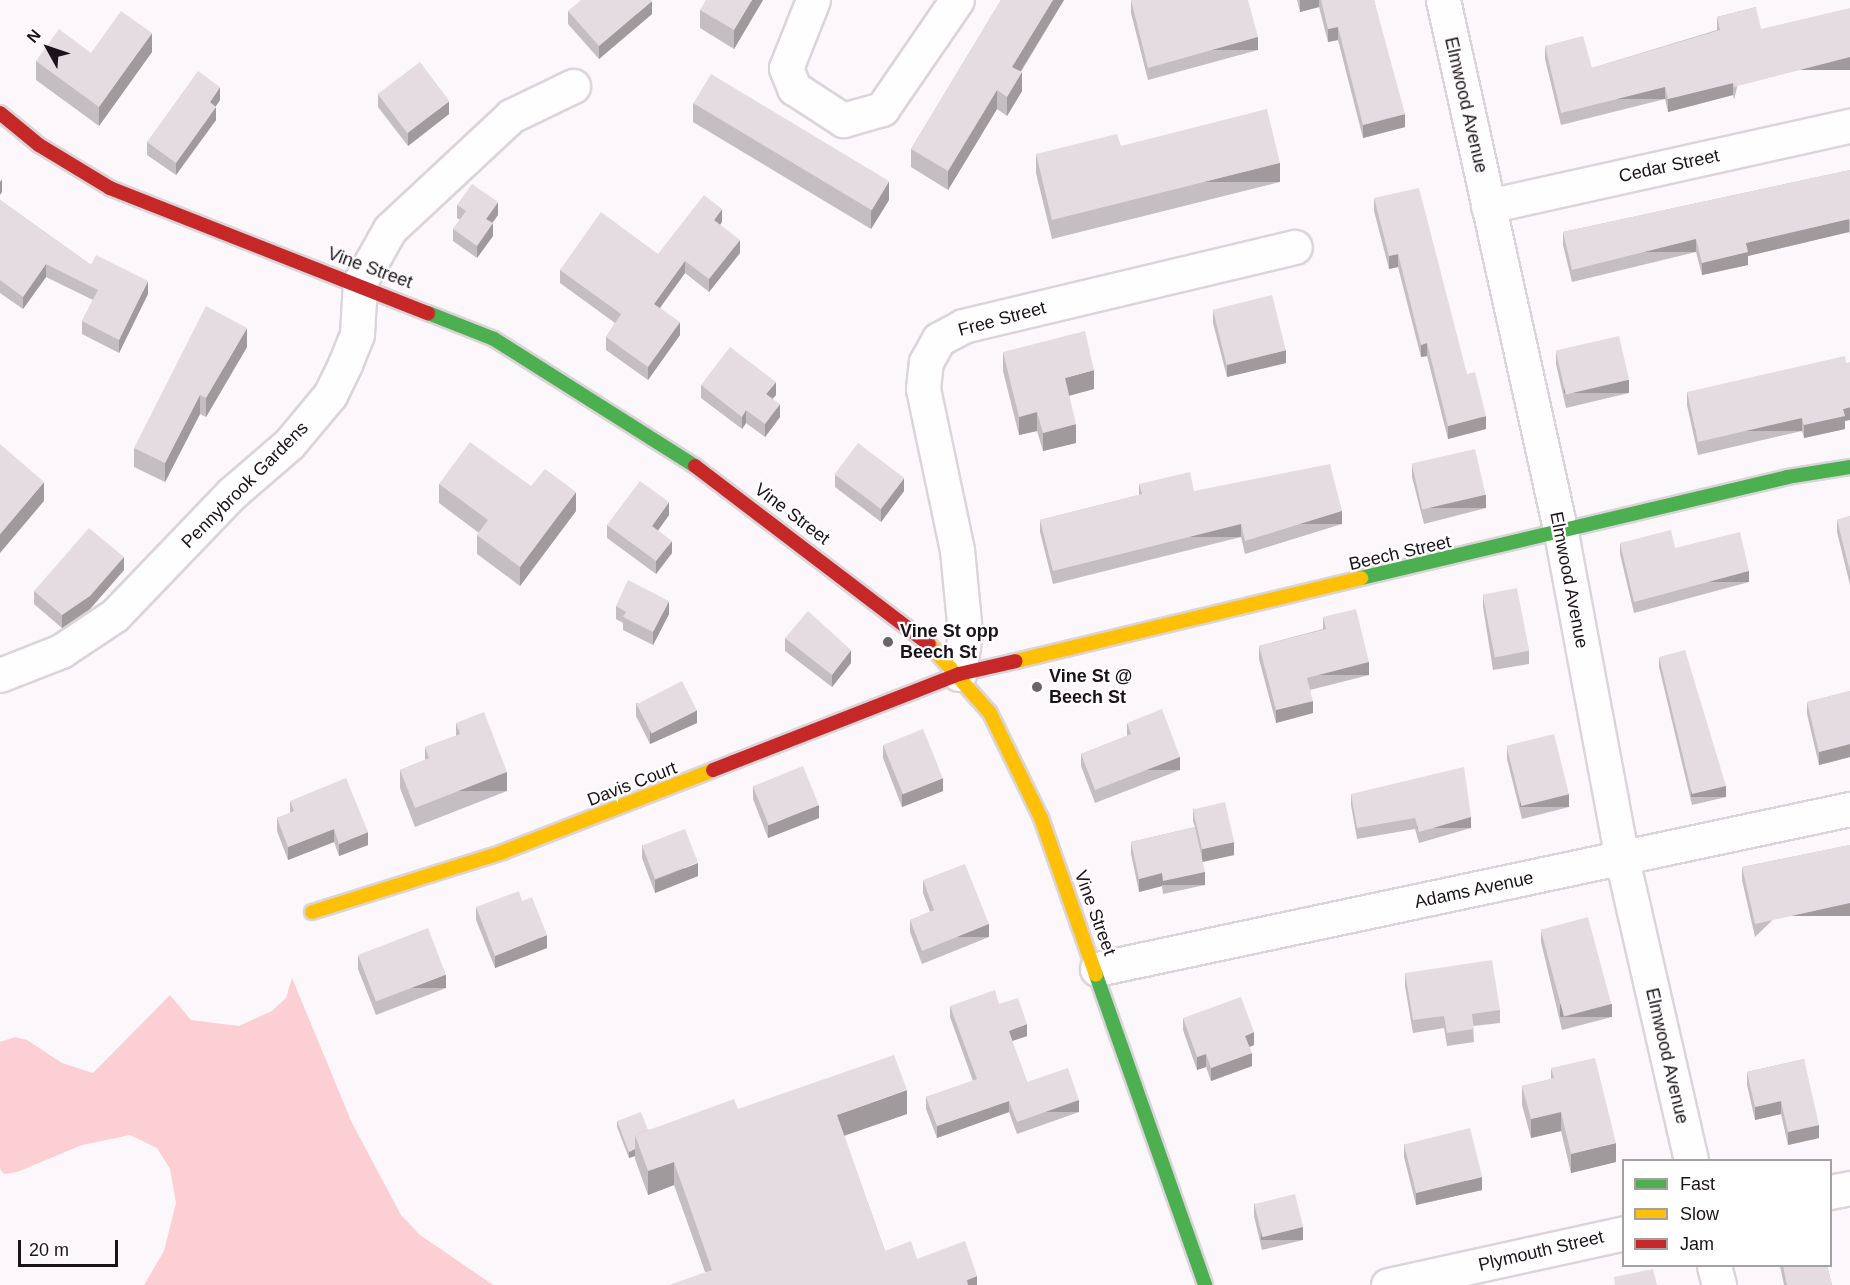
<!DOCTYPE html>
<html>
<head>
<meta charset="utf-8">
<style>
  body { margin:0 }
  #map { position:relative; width:1850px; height:1285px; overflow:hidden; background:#fcf7fb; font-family:Helvetica,sans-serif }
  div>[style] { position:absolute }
  .green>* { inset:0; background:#fbcfd3 }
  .roads { filter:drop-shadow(2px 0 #dbd4da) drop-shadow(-2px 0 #dbd4da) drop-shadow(0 2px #dbd4da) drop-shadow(0 -2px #dbd4da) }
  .street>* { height:33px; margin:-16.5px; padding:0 16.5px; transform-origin:16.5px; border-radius:16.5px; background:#fffefe }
  .fast>* { height:14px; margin:-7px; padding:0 7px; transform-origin:7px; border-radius:7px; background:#4caf50 }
  .slow>* { height:14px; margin:-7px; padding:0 7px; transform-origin:7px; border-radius:7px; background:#ffc107 }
  .jam>* { height:14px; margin:-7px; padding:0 7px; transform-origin:7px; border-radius:7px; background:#c62828 }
  .wall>* { inset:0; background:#c4bdc1 }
  .shaded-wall>* { inset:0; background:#a09a9d; transform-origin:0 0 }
  .building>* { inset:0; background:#e4dce0; transform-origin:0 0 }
  .dots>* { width:16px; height:16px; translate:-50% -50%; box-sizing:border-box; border:3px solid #fff; border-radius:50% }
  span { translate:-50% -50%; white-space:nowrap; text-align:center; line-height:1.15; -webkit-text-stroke:4.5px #fff; paint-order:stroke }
  .street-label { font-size:18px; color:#1b131a }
  .poi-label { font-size:18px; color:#1b131a; font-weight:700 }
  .left { translate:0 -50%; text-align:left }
  .legend { position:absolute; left:1622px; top:1159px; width:210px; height:108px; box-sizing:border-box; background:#fff; border:2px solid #a4a1a3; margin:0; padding:8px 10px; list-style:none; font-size:18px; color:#1b131a }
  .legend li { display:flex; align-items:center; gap:12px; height:30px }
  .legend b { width:30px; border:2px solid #a4a1a3 }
  .north { position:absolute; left:18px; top:18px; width:60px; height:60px; -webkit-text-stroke:4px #fff; paint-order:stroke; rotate:310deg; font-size:16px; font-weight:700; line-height:24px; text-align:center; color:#1b131a }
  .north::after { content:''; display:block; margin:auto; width:21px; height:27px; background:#1b131a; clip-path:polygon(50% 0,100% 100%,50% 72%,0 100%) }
  .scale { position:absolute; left:18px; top:1240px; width:100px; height:27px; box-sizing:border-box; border:3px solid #1b131a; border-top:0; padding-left:8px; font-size:18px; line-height:21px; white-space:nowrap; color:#1b131a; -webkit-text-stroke:4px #fff; paint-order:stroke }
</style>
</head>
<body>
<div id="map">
  <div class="green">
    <div style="clip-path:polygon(292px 978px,352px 1123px,401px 1215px,420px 1235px,493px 1285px,144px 1285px,164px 1251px,176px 1203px,170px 1169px,157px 1148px,130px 1135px,82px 1145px,17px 1172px,4px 1174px,0 1169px,0 1042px,15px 1037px,27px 1040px,62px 1063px,93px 1073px,170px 995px,191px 1020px,239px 1026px,272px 1011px,286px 998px)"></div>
  </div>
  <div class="roads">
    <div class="street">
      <div style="left:813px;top:0;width:73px;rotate:111.7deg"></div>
      <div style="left:786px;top:68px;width:22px;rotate:68deg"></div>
      <div style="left:794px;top:88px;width:59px;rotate:33.1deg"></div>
      <div style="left:843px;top:120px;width:41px;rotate:-15.8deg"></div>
      <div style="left:882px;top:109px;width:132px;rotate:-55.5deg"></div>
      <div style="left:1443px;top:0;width:546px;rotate:77.52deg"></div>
      <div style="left:1561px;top:533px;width:332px;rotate:79.4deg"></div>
      <div style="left:1622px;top:859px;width:309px;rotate:77.1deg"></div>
      <div style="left:1488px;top:206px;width:371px;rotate:-12.5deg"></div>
      <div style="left:959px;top:674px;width:41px;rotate:-81.7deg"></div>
      <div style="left:965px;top:633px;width:83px;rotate:-95.5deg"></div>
      <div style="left:957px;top:550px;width:165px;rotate:-101.9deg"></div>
      <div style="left:923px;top:389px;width:27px;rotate:-84deg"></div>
      <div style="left:926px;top:362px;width:26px;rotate:-61deg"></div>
      <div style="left:939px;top:339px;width:27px;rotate:-28deg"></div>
      <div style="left:963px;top:326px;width:341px;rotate:-13.4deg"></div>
      <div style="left:0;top:675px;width:66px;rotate:-21.5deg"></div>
      <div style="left:61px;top:651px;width:65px;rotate:-33.7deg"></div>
      <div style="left:115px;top:615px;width:168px;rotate:-46.2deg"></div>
      <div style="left:231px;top:494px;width:77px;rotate:-40.8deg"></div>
      <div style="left:289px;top:444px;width:64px;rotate:-50.1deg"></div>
      <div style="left:330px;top:395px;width:34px;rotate:-64deg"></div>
      <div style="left:345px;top:364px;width:32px;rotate:-68deg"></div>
      <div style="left:357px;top:334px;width:52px;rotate:-86.7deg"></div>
      <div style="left:360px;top:282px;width:61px;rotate:-60.5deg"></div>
      <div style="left:390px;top:229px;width:166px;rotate:-43deg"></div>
      <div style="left:511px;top:116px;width:69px;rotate:-25.8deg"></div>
      <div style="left:1097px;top:969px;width:770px;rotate:-12deg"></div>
      <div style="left:1830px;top:1192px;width:20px;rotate:-11deg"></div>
      <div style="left:1714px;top:1266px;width:20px;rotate:75deg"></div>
      <div style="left:1388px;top:1285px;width:242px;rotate:-12.4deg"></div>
    </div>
    <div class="fast">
      <div style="left:428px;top:313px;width:71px;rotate:21.5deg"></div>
      <div style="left:494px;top:339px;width:238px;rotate:32.3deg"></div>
      <div style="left:1361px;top:578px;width:438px;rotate:-13.3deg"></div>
      <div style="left:1787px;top:477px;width:64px;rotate:-9deg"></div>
      <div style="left:1096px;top:975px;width:329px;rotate:70.6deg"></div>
    </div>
    <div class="slow">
      <div style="left:929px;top:644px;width:92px;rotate:48.5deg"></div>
      <div style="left:990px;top:713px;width:117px;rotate:64.1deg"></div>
      <div style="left:1041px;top:818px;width:166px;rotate:70.7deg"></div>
      <div style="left:1016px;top:661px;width:355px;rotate:-13.5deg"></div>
      <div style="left:312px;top:912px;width:200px;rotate:-17.4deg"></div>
      <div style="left:503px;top:852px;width:225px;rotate:-21.3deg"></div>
    </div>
    <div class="jam">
      <div style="left:0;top:113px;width:50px;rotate:39.4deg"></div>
      <div style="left:39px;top:145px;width:83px;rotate:31.2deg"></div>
      <div style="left:110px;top:188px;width:342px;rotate:21.5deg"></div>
      <div style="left:695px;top:466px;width:294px;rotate:37.3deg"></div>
      <div style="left:713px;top:770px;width:264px;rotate:-21.3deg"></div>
      <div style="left:959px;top:674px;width:58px;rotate:-12.8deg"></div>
    </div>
  </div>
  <div class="wall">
    <div style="clip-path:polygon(763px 0,734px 49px,700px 28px,700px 10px)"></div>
    <div style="clip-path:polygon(1001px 0,1064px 0,1021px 72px,1022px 91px,1007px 116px,997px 109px,948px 190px,911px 167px,911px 149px)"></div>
    <div style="clip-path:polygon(1131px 0,1258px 50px,1148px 80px,1131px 13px)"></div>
    <div style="clip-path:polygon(1297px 0,1374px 0,1405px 127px,1363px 138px,1338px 40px,1328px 42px,1319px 7px,1300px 12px)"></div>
    <div style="clip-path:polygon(1756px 7px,1734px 100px,1733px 95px,1668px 112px,1665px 99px,1561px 125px,1545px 59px,1545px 46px,1592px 68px,1717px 30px,1717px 17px)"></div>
    <div style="clip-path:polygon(568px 11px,652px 14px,599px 59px,568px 24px)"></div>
    <div style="clip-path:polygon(152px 52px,99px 126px,36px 80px,36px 61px,91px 53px)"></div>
    <div style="clip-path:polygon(378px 94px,449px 114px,408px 146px,378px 107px)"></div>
    <div style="clip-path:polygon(220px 100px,215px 107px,216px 120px,176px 175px,147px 155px,147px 142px)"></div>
    <div style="clip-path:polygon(693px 103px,889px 200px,871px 229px,693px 122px)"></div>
    <div style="clip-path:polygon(1121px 146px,1280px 182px,1052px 239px,1036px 173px,1036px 154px)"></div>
    <div style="clip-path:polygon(1850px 170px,1850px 235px,1849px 232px,1748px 256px,1748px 265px,1702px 275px,1696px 252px,1572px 282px,1563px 245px,1563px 232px)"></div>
    <div style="clip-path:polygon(1374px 198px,1467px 374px,1486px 429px,1448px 439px,1427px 356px,1421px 357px,1398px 267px,1389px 269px,1374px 211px)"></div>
    <div style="clip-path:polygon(0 200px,91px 265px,148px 294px,119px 353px,82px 334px,82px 321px,93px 300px,46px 277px,23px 309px,0 293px)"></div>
    <div style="clip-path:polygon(457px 205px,498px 215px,492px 223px,493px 236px,477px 258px,453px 241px,453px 229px,460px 220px,457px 218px)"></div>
    <div style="clip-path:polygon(722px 222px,720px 225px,740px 253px,709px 292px,685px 273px,660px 308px,680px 335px,648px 380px,606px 350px,606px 337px,615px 323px,560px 283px,560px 270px,658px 254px)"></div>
    <div style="clip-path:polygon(1213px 310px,1286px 363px,1227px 377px,1213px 323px)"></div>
    <div style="clip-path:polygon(247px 347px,206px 417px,200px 414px,165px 482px,134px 467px,134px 448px)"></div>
    <div style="clip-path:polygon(1556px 351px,1629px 393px,1566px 408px,1556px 364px)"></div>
    <div style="clip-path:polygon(1003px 352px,1094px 389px,1069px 395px,1076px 443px,1043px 451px,1037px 431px,1019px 435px,1003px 371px)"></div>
    <div style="clip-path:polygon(701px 385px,776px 395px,772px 398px,780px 417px,765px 437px,746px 423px,742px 429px,701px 398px)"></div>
    <div style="clip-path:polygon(1687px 392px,1845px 421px,1845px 429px,1804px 438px,1802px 431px,1698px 455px,1687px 405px)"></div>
    <div style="clip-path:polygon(1412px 464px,1486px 508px,1424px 524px,1412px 477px)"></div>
    <div style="clip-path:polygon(835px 474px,904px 491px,881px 522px,835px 487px)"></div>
    <div style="clip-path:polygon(439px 484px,531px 486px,576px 511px,520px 586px,477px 554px,477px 535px,479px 533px,439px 503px)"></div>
    <div style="clip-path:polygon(1139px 484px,1194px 491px,1342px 524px,1245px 554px,1241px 537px,1053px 584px,1040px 532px,1040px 520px,1139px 495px)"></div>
    <div style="clip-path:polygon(669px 515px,658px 530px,672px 553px,656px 574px,607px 538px,607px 525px)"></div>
    <div style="clip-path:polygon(1850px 516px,1850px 585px,1837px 532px,1837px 520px)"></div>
    <div style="clip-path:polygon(1620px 543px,1675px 548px,1749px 582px,1634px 613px,1620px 554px)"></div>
    <div style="clip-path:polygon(124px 570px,90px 609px,62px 628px,34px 604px,34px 591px)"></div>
    <div style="clip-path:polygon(1483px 594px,1529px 651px,1529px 664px,1493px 670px,1483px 607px)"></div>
    <div style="clip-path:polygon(616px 606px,669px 614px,653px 645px,623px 630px,623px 623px,616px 619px)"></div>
    <div style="clip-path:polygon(1323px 617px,1369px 675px,1310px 690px,1313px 713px,1276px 723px,1259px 659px,1259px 646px,1323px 629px)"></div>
    <div style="clip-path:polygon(785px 638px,851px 663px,832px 687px,785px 651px)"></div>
    <div style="clip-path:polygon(1659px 657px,1726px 797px,1692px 805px,1659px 667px)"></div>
    <div style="clip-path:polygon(1850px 691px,1850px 757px,1819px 765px,1807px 714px,1807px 702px)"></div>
    <div style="clip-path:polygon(636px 703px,697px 723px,650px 744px,636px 716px)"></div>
    <div style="clip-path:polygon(456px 723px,507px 791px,415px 827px,400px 788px,400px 770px,425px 760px,425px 747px,456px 736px)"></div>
    <div style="clip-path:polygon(1127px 723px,1180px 770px,1095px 803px,1081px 766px,1081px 754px,1127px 736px)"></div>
    <div style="clip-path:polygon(883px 745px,943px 791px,902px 807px,883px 758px)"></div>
    <div style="clip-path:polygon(1507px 746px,1569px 807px,1522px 819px,1507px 759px)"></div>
    <div style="clip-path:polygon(753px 786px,819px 818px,768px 838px,753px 799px)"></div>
    <div style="clip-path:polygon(1351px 794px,1471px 828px,1419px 843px,1415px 829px,1357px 839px,1351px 805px)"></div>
    <div style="clip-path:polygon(290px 801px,368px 845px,339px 856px,334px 842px,288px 860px,277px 831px,277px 818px,290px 813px)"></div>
    <div style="clip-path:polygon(1193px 808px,1234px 855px,1202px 862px,1205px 885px,1163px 894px,1162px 886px,1139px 892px,1131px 854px,1131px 842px,1195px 827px,1193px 821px)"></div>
    <div style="clip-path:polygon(642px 845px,698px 876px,655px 893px,642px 858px)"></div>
    <div style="clip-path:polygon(1850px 845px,1755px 937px,1742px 880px,1742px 867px)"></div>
    <div style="clip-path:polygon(923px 880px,989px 937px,922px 964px,910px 932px,910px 920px,930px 912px,923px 893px)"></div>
    <div style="clip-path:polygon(522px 901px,547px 948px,495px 968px,476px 920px,476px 907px)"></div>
    <div style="clip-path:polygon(1541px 929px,1612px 1017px,1562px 1030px,1541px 942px)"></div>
    <div style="clip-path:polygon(358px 956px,446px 988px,376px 1015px,358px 969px)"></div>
    <div style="clip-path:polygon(1405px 973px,1500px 1010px,1500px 1023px,1473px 1026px,1474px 1042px,1447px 1046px,1444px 1028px,1413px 1033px,1405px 986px)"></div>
    <div style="clip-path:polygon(999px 1004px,1027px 1036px,1012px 1041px,1027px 1082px,1079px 1112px,1017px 1134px,1009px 1112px,937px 1138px,926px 1109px,926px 1097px,973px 1081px,950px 1017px,950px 1006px)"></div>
    <div style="clip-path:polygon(1183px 1018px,1254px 1045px,1249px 1047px,1252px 1066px,1211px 1081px,1206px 1067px,1197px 1070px,1183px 1030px)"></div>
    <div style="clip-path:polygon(1804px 1059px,1819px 1138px,1788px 1145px,1781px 1114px,1755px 1120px,1747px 1085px,1747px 1072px)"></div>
    <div style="clip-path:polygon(1551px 1068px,1616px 1162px,1571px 1173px,1561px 1131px,1531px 1138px,1522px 1105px,1522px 1086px,1551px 1079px)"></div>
    <div style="clip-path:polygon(738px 1109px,907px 1114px,844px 1136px,885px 1251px,917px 1259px,977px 1285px,705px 1272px,674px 1185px,648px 1195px,635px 1159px,635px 1156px,629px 1158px,617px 1127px,617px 1121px,648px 1130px)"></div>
    <div style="clip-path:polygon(1404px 1144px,1482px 1190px,1416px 1205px,1404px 1157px)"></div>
    <div style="clip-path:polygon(1254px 1203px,1303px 1240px,1262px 1250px,1254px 1216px)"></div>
    <div style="clip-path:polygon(1780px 1266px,1827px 1266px,1832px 1285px,1784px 1285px)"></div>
  </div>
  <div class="shaded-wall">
    <div style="clip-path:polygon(752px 0,763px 0,734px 49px,734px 30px)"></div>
    <div style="clip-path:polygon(1053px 0,1064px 0,1012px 85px,1012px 67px)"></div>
    <div style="clip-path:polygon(1300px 0,1319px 0,1319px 7px,1300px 12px)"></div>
    <div style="clip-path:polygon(652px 1px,652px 14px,599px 59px,599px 46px)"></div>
    <div style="clip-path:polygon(1338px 27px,1338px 40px,1328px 42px,1328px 29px)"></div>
    <div style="clip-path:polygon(152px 33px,152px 52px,99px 126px,99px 107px)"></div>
    <div style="left:1258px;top:37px;width:13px;height:114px;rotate:90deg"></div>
    <div style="left:1850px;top:57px;width:13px;height:120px;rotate:90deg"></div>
    <div style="clip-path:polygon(1022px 72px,1022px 91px,1007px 116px,1007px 97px)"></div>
    <div style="clip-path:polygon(1733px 83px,1733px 95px,1668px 112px,1668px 99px)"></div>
    <div style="clip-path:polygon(220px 87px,220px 100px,210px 115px,210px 102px)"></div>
    <div style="left:1665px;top:87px;width:12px;height:107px;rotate:90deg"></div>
    <div style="clip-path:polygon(997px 90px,997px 109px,948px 190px,948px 171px)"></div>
    <div style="clip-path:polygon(449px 101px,449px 114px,408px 146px,408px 133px)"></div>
    <div style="clip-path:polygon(216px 107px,216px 120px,176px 175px,176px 163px)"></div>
    <div style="clip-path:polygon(1405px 114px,1405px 127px,1363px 138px,1363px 125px)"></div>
    <div style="left:1280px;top:163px;width:19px;height:235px;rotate:90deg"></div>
    <div style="clip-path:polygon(2px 179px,2px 192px,0 195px,0 182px)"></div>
    <div style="clip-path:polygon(889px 181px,889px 200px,871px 229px,871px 210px)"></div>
    <div style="clip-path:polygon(498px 202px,498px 215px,486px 232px,486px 219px)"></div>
    <div style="clip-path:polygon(722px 209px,722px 222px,714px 233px,714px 220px)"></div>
    <div style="clip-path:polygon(1849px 219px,1849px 232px,1748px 256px,1748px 265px,1702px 275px,1702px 263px,1746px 243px)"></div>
    <div style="clip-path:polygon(493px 223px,493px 236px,477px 258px,477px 246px)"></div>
    <div style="left:1696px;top:239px;width:13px;height:128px;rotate:90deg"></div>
    <div style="clip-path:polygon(740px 240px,740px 253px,709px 292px,709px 279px)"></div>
    <div style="clip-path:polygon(1398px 254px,1398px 267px,1389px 269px,1389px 256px)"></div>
    <div style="clip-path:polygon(685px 261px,685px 273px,654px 316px,654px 304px)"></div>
    <div style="clip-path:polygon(46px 264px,46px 277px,23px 309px,23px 297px)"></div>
    <div style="clip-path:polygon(148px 281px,148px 294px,119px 353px,119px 340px)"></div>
    <div style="clip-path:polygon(680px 322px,680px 335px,648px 380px,648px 367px)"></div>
    <div style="clip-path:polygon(247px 328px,247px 347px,206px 417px,206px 398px)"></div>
    <div style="clip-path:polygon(1427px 343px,1427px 356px,1421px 357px,1421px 345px)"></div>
    <div style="clip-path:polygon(1286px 350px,1286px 363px,1227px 377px,1227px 365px)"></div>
    <div style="clip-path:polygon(1094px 370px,1094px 389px,1065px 397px,1065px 378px)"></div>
    <div style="left:1629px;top:380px;width:13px;height:65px;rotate:90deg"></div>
    <div style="clip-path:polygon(776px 382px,776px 395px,766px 407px,766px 394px)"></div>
    <div style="clip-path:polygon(200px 395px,200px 414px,165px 482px,165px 463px)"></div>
    <div style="clip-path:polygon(780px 404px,780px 417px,765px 437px,765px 424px)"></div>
    <div style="clip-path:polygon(1850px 407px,1850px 420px,1845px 421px,1845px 429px,1804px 438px,1804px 425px,1843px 409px)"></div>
    <div style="clip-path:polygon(746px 410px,746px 423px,742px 429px,742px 417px)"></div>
    <div style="clip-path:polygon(1037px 412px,1037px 431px,1019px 435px,1019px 417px)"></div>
    <div style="clip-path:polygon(1486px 416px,1486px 429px,1448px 439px,1448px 426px)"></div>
    <div style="left:1802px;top:418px;width:13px;height:107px;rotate:90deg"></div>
    <div style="clip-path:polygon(1076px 424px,1076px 443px,1043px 451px,1043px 433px)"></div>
    <div style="clip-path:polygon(904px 478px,904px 491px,881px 522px,881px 509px)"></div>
    <div style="clip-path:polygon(44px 482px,44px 501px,0 553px,0 534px)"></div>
    <div style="clip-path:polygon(576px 492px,576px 511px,520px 586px,520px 567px)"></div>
    <div style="left:1486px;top:495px;width:13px;height:64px;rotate:90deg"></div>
    <div style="clip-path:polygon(669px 502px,669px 515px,652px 539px,652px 526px)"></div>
    <div style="left:1342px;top:511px;width:13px;height:102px;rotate:90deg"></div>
    <div style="left:1241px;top:524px;width:13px;height:194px;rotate:90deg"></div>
    <div style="clip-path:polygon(672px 541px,672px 553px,656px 574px,656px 561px)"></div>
    <div style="clip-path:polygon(124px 557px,124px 570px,90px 609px,62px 628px,62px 615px)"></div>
    <div style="left:1749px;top:571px;width:11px;height:119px;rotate:90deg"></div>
    <div style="clip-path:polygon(669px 601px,669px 614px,653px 645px,653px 632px)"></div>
    <div style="clip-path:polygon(851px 650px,851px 663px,832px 687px,832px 675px)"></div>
    <div style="left:1369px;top:662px;width:13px;height:64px;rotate:90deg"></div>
    <div style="clip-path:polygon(1313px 701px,1313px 713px,1276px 723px,1276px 710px)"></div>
    <div style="clip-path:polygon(697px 710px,697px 723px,650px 744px,650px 731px)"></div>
    <div style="clip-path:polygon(1850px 744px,1850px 757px,1819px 765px,1819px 752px)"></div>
    <div style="left:1180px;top:757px;width:13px;height:91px;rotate:90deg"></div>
    <div style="left:507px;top:772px;width:19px;height:99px;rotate:90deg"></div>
    <div style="clip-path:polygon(943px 778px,943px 791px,902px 807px,902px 794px)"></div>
    <div style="left:1726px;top:786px;width:11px;height:35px;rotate:90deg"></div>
    <div style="left:1569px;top:794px;width:13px;height:49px;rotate:90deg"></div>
    <div style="clip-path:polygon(819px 805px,819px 818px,768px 838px,768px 825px)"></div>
    <div style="left:1471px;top:817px;width:11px;height:54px;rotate:90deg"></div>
    <div style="clip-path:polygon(334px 829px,334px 842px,288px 860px,288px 847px)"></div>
    <div style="clip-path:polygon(368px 832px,368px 845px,339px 856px,339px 844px)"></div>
    <div style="clip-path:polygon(1234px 842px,1234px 855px,1202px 862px,1202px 849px)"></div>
    <div style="clip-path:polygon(698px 863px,698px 876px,655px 893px,655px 880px)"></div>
    <div style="left:1205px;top:872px;width:13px;height:43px;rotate:90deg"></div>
    <div style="clip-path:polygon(1162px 873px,1162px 886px,1139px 892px,1139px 879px)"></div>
    <div style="left:1850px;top:903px;width:13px;height:97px;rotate:90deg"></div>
    <div style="left:989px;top:924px;width:13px;height:72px;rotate:90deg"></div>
    <div style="clip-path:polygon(547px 935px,547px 948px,495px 968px,495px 956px)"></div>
    <div style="left:446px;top:975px;width:13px;height:75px;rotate:90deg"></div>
    <div style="left:1612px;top:1004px;width:13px;height:52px;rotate:90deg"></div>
    <div style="clip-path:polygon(1027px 1024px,1027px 1036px,1009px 1042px,1009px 1031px)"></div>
    <div style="clip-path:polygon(1254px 1032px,1254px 1045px,1245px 1049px,1245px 1036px)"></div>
    <div style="clip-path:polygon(1252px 1053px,1252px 1066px,1211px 1081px,1211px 1068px)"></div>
    <div style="clip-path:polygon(1206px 1054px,1206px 1067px,1197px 1070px,1197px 1057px)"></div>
    <div style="clip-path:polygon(907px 1090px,907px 1114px,837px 1138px,837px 1115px)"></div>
    <div style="left:1079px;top:1100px;width:12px;height:66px;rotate:90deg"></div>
    <div style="clip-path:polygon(1009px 1101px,1009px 1112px,937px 1138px,937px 1126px)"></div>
    <div style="clip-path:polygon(1781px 1101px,1781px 1114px,1755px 1120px,1755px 1107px)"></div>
    <div style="clip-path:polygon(1561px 1112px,1561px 1131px,1531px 1138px,1531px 1119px)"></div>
    <div style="clip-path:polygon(1819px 1125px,1819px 1138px,1788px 1145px,1788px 1132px)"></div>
    <div style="clip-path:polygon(1616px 1143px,1616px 1162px,1571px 1173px,1571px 1154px)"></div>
    <div style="clip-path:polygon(635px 1149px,635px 1156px,629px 1158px,629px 1152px)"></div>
    <div style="clip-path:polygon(674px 1162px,674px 1185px,648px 1195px,648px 1171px)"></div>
    <div style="clip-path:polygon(1482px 1177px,1482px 1190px,1416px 1205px,1416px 1193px)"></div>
    <div style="left:1303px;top:1227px;width:13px;height:42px;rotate:90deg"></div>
    <div style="clip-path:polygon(977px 1276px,977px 1285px,967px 1285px,967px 1280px)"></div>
  </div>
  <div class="building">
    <div style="clip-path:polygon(581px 0,651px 0,652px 1px,599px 46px,568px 11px)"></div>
    <div style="clip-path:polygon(706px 0,752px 0,734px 30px,700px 10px)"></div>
    <div style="clip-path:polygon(1001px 0,1053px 0,1012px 67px,1022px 72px,1007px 97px,997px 90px,948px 171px,911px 149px)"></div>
    <div style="clip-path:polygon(1131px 0,1248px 0,1258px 37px,1148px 68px)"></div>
    <div style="clip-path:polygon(1321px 0,1374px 0,1405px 114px,1363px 125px,1338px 27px,1328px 29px)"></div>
    <div style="clip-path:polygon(1756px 7px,1761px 29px,1850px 8px,1850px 57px,1734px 87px,1733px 83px,1668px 99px,1665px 87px,1561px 113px,1545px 46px,1583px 36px,1592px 68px,1720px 30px,1717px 17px)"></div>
    <div style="clip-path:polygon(121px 11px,152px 33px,99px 107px,36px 61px,59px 29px,91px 53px)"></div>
    <div style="left:420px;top:62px;width:49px;height:53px;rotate:53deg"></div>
    <div style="clip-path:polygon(198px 71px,220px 87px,210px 102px,216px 107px,176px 163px,147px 142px)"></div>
    <div style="left:711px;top:74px;width:208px;height:34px;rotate:31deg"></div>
    <div style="clip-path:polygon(1267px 109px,1280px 163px,1052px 220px,1036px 154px,1117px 134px,1121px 146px)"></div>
    <div style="clip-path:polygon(1850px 170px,1850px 222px,1849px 219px,1746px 243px,1748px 252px,1702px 263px,1696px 239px,1572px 270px,1563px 232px)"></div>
    <div style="clip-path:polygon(472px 184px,498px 202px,486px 219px,493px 223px,477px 246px,453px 229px,466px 211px,457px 205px)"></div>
    <div style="clip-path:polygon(1419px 188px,1467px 374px,1475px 372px,1486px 416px,1448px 426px,1427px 343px,1421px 345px,1398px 254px,1389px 256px,1374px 198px)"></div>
    <div style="clip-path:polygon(704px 195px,722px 209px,714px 220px,740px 240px,709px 279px,685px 261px,654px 304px,680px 322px,648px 367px,606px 337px,621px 314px,560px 270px,601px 212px,658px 254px)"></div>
    <div style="clip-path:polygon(0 200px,91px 265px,96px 255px,148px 281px,119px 340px,82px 321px,98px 290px,46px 264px,23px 297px,0 280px)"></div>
    <div style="left:1272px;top:295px;width:57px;height:61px;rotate:76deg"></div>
    <div style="clip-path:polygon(206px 306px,247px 328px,206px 398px,200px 395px,165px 463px,134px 448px)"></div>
    <div style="clip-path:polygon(1085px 331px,1094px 370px,1065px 378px,1076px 424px,1043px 433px,1037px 412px,1019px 417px,1003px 352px)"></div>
    <div style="left:1619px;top:336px;width:45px;height:65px;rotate:77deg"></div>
    <div style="clip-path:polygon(730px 347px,776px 382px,766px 394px,780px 404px,765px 424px,746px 410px,742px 417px,701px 385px)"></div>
    <div style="clip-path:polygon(1845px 356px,1846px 363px,1850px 362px,1850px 407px,1843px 409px,1845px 416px,1804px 425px,1802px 418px,1698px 442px,1687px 392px)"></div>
    <div style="clip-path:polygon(470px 442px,531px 486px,545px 469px,576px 492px,520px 567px,477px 535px,488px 520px,439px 484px)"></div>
    <div style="left:858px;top:443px;width:58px;height:39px;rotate:37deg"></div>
    <div style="clip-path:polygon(0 444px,44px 482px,0 534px)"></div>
    <div style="left:1475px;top:449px;width:47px;height:65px;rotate:77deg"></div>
    <div style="clip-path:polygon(1330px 464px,1342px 511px,1245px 541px,1241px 524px,1053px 571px,1040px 520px,1142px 494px,1139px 484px,1190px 472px,1194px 491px)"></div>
    <div style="clip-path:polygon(640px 481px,669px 502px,652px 526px,672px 541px,656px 561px,607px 525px)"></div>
    <div style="clip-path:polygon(1850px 516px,1850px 572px,1837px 520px)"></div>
    <div style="clip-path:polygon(89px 528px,124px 557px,90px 596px,62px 615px,34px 591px)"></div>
    <div style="clip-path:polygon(1671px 530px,1675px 548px,1740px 532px,1749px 571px,1634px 602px,1620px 543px)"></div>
    <div style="clip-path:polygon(628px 580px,669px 601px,653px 632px,623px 617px,626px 612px,616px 606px)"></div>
    <div style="left:1517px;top:588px;width:64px;height:35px;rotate:79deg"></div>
    <div style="clip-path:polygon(1356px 609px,1369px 662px,1307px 678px,1313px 701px,1276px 710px,1259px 646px,1326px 629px,1323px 617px)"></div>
    <div style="clip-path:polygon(808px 611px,851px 650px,832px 675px,785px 638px)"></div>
    <div style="clip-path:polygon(1685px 650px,1726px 786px,1692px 794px,1659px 657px)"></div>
    <div style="left:682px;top:681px;width:33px;height:51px;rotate:63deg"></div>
    <div style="clip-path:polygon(1850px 691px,1850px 744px,1819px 752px,1807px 702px)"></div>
    <div style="clip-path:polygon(1162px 709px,1180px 757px,1095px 790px,1081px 754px,1131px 734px,1127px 723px)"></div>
    <div style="clip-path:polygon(484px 712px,507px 772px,415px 808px,400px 770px,429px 758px,425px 747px,460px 734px,456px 723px)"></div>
    <div style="left:923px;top:729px;width:53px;height:43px;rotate:68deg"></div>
    <div style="left:1554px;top:734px;width:62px;height:49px;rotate:76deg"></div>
    <div style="left:803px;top:766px;width:42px;height:54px;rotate:68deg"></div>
    <div style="clip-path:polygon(1464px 767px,1471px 817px,1419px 832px,1415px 818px,1357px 828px,1351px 794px)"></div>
    <div style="clip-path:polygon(346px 778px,368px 832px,339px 844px,334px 829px,288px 847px,277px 818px,294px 811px,290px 801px)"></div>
    <div style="left:1225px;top:802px;width:41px;height:33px;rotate:77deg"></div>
    <div style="clip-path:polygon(1195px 827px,1205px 872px,1163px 881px,1162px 873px,1139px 879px,1131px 842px)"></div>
    <div style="left:685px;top:829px;width:36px;height:46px;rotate:69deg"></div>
    <div style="clip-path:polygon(1850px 845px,1850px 903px,1755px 924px,1742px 867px)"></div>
    <div style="clip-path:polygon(965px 864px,989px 924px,922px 951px,910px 920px,934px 910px,923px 880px)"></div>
    <div style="clip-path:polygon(519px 891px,522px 901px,532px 897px,547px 935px,495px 956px,476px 907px)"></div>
    <div style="left:1588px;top:917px;width:90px;height:49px;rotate:75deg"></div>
    <div style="left:428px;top:928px;width:50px;height:75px;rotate:69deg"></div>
    <div style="clip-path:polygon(1492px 960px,1500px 1010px,1472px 1014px,1474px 1029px,1447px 1033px,1444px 1016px,1413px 1020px,1405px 973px)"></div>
    <div style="clip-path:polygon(995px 990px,999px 1004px,1018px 998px,1027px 1024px,1009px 1031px,1027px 1082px,1068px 1068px,1079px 1100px,1017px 1122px,1009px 1101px,937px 1126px,926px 1097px,977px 1079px,950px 1006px)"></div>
    <div style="clip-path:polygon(1241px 997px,1254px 1032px,1245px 1036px,1252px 1053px,1211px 1068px,1206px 1054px,1197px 1057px,1183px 1018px)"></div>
    <div style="clip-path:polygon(894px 1055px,907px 1090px,837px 1115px,885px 1251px,911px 1241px,917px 1259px,965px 1241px,977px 1276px,967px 1280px,968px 1285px,669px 1285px,712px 1270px,674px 1162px,648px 1171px,635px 1135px,734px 1099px,738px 1109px)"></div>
    <div style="clip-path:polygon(1595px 1058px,1616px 1143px,1571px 1154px,1561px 1112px,1531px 1119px,1522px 1086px,1554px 1078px,1551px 1068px)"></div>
    <div style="clip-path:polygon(1804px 1059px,1819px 1125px,1788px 1132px,1781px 1101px,1755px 1107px,1747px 1072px)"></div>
    <div style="clip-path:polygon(641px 1112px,648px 1130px,635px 1135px,635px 1149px,629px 1152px,617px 1121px)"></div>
    <div style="left:1470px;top:1128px;width:50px;height:68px;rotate:76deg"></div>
    <div style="left:1295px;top:1194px;width:34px;height:42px;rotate:76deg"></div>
    <div style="clip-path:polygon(1783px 1266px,1827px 1266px,1832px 1285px,1787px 1285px)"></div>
    <div style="clip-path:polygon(1653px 1269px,1657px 1285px,1615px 1285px,1614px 1277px)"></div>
  </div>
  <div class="dots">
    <div style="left:888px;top:642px;background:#6a6369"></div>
    <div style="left:1037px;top:687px;background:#6a6369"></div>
  </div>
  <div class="street-label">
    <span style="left:1466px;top:105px;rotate:77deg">Elmwood Avenue</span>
    <span style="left:1669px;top:166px;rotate:-12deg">Cedar Street</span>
    <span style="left:370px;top:268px;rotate:20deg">Vine Street</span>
    <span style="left:1002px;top:319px;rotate:-15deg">Free Street</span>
    <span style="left:245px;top:485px;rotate:-45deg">Pennybrook Gardens</span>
    <span style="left:792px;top:514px;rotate:37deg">Vine Street</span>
    <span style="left:1400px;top:553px;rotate:-13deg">Beech Street</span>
    <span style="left:1569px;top:580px;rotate:79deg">Elmwood Avenue</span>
    <span style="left:632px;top:784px;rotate:-21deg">Davis Court</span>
    <span style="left:1474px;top:890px;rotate:-12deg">Adams Avenue</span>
    <span style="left:1095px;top:913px;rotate:70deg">Vine Street</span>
    <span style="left:1667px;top:1056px;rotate:77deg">Elmwood Avenue</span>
    <span style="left:1541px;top:1251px;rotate:-13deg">Plymouth Street</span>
  </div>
  <div class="poi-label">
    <span class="left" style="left:900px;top:642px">Vine St opp<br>Beech St</span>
    <span class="left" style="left:1049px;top:687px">Vine St @<br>Beech St</span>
  </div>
  <ul class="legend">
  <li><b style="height:8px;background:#4caf50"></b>Fast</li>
  <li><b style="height:8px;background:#ffc107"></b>Slow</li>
  <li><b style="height:8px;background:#c62828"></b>Jam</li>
  </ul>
  <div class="north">N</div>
  <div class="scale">20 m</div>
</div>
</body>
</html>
